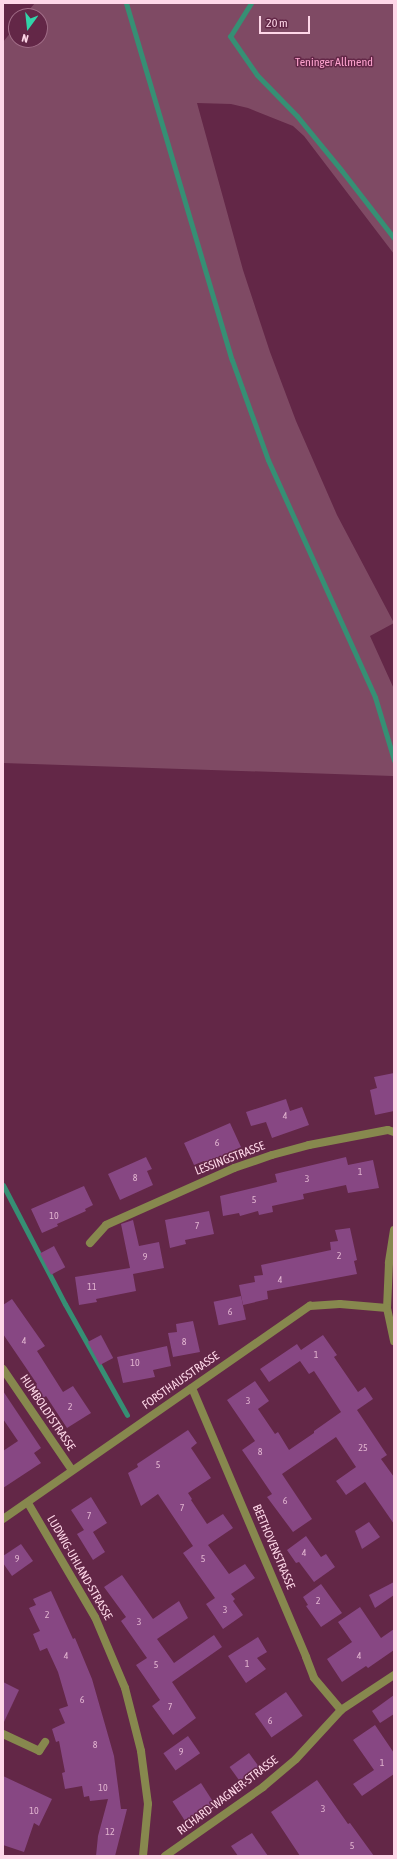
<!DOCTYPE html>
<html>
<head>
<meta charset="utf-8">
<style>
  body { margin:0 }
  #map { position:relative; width:397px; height:1859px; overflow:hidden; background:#632747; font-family:"Asap Condensed",sans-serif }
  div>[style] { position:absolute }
  .green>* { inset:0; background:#7f4a64 }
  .stream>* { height:5px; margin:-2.5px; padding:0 2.5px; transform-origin:2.5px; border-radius:2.5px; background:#368f74 }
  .building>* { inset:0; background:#874783; transform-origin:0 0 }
  .minor>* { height:8px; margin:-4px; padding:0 4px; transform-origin:4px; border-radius:4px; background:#87884e }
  span { translate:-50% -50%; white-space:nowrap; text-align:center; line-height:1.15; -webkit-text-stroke:3px #632747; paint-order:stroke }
  .number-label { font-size:10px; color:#e0b3cf }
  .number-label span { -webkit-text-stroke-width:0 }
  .park-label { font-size:12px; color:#fda2ce }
  .street-label { font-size:12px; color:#fed7e8 }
  .frame { position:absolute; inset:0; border:4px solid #fed7e8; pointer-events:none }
  .north { position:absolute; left:8px; top:8px; width:40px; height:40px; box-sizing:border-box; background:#632747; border:1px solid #a16d87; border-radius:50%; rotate:195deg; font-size:11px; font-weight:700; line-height:16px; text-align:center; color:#fed7e8 }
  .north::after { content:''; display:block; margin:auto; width:14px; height:18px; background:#31d4a9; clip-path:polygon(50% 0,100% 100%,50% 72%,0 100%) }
  .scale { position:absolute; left:259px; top:16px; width:51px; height:18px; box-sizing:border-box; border:2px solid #fed7e8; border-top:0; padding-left:5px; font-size:12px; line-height:14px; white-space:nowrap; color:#fed7e8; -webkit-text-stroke:3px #632747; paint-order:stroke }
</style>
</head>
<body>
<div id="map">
  <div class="green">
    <div style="clip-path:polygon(35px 3px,394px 3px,394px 254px,304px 136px,293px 126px,248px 108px,231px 104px,197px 103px,243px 270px,270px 352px,296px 421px,337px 515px,394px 623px,370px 636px,394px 689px,394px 779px,393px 776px,3px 763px,3px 42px,16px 26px,16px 40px,40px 40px,40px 16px,24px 16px)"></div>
  </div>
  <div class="stream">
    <div style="left:126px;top:3px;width:372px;rotate:73.5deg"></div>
    <div style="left:232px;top:360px;width:106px;rotate:70.2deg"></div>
    <div style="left:268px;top:460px;width:260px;rotate:65.7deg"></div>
    <div style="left:375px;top:697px;width:66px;rotate:73.2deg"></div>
    <div style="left:251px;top:3px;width:39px;rotate:122deg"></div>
    <div style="left:230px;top:36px;width:47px;rotate:55.3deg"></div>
    <div style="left:257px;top:75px;width:57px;rotate:45.7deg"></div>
    <div style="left:297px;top:116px;width:71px;rotate:50.7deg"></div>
    <div style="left:342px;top:171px;width:85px;rotate:52.2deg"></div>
    <div style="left:3px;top:1185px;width:134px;rotate:62.5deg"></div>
    <div style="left:65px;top:1304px;width:127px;rotate:60.8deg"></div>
  </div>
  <div class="building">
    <div style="clip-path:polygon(394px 1073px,394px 1111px,375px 1115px,370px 1090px,377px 1088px,374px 1077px)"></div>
    <div style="clip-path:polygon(286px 1099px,290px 1111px,302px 1107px,309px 1125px,272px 1138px,266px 1122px,251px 1126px,246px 1112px)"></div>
    <div style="clip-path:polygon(230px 1123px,241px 1147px,205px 1164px,204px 1161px,194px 1165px,184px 1143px)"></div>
    <div style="clip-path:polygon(146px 1157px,152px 1169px,147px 1171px,153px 1185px,120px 1200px,108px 1174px)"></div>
    <div style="clip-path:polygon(346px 1157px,348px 1165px,373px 1160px,379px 1188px,348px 1193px,346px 1185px,303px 1194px,304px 1199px,272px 1206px,273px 1212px,259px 1215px,258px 1211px,240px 1216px,239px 1213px,223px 1216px,220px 1196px,277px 1182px,275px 1174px)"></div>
    <div style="clip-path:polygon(84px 1186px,93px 1205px,85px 1209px,86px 1211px,57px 1224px,58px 1226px,42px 1233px,31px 1209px)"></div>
    <div style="clip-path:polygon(209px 1211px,214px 1234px,185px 1240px,186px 1244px,170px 1248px,165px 1220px)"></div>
    <div style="clip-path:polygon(133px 1220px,139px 1246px,159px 1242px,164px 1268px,133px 1274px,136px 1291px,96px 1299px,97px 1302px,79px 1305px,75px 1277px,130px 1268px,121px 1224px)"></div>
    <div style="clip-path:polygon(350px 1228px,357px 1260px,354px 1261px,357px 1274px,267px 1291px,268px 1299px,243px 1305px,239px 1285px,255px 1282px,254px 1276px,263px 1275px,261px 1265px,331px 1250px,330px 1242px,338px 1241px,335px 1230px)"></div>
    <div style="left:54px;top:1246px;width:24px;height:16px;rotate:62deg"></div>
    <div style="left:241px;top:1296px;width:24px;height:28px;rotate:78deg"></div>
    <div style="clip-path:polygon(12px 1299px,45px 1346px,37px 1351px,63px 1392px,73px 1386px,91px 1413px,67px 1428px,46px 1396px,42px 1399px,34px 1387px,37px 1384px,3px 1334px,3px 1305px)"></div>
    <div style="clip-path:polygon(193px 1321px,200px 1352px,173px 1357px,168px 1333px,177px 1332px,176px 1324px)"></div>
    <div style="left:101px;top:1335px;width:26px;height:15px;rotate:62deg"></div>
    <div style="clip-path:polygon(323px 1335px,337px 1355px,334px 1357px,358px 1392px,365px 1387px,373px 1399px,357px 1410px,387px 1455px,381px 1459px,394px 1477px,394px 1524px,365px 1482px,346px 1495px,336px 1481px,356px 1467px,336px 1437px,282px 1474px,312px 1519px,293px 1532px,267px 1497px,272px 1494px,242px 1450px,255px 1441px,227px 1400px,255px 1381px,269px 1401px,258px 1409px,275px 1434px,278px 1432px,289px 1450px,314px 1433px,314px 1431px,341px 1412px,314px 1371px,309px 1374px,300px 1361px,269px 1382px,260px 1369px,297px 1344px,301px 1350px)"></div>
    <div style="clip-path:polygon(167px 1346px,171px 1366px,153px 1370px,155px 1377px,123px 1383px,117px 1357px)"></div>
    <div style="clip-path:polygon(3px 1391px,41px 1448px,34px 1453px,41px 1463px,3px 1488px,3px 1451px,18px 1441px,3px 1419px)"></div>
    <div style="clip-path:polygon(188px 1430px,197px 1443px,191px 1448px,211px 1478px,188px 1493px,192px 1499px,191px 1500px,207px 1524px,223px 1514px,233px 1528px,208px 1545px,229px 1574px,245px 1564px,255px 1578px,231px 1594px,235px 1599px,233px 1601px,243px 1615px,223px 1629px,206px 1604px,215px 1598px,183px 1553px,193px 1546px,158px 1494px,141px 1506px,128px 1473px,138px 1467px,137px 1464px)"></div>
    <div style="clip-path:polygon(91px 1497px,107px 1523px,93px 1532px,105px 1552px,93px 1560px,77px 1534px,84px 1530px,71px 1510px)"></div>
    <div style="clip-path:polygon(369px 1522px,380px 1537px,362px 1549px,355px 1531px)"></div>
    <div style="clip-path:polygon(306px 1536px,321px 1557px,326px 1554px,335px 1567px,314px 1582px,299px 1562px,296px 1563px,287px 1550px)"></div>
    <div style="clip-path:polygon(21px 1544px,33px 1561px,12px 1576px,3px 1563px,3px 1556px)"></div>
    <div style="clip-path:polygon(122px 1575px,153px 1619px,179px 1601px,188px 1618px,157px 1639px,174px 1663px,214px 1635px,222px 1647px,172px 1682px,196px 1718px,173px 1735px,152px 1706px,160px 1700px,136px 1665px,147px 1658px,121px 1621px,126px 1617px,104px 1587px)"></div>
    <div style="clip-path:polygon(394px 1582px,394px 1595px,375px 1608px,369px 1595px)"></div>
    <div style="clip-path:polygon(321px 1584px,342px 1613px,321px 1627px,306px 1606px,308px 1605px,303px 1597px)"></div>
    <div style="clip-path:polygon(51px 1591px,73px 1639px,75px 1638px,80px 1650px,92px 1679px,114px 1756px,121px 1809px,127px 1809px,115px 1856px,96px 1856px,98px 1836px,108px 1799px,90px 1801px,89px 1796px,84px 1797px,82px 1786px,65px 1789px,62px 1773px,65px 1772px,59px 1741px,56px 1742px,52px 1729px,65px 1723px,59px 1709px,68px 1706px,58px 1672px,47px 1648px,40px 1651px,33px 1634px,40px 1631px,29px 1608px,36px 1605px,33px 1599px)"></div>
    <div style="clip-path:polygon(360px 1607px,381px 1638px,394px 1629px,394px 1650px,368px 1668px,366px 1666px,342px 1682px,327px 1659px,352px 1642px,338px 1622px)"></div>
    <div style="clip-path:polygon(258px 1637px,267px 1652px,257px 1658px,266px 1669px,246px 1683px,228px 1656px)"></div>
    <div style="clip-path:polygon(3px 1682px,19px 1690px,3px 1724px)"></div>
    <div style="left:286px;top:1692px;width:29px;height:38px;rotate:55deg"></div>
    <div style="clip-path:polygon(394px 1695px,394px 1714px,380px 1723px,372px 1711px)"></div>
    <div style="clip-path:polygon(375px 1725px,394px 1753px,394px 1774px,362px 1796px,353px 1784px,374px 1770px,353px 1740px)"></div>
    <div style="left:188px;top:1736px;width:21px;height:30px;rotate:55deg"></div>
    <div style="left:249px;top:1753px;width:17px;height:24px;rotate:54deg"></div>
    <div style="clip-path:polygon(3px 1776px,52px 1799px,39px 1826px,34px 1823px,24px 1852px,3px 1845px)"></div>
    <div style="clip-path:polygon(317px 1780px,348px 1824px,350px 1823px,374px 1856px,300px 1856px,271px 1812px)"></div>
    <div style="left:201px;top:1783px;width:24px;height:34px;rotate:57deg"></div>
    <div style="clip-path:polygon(252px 1833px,268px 1856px,238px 1856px,231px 1846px)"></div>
  </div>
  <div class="minor">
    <div style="left:394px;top:1230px;width:33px;rotate:99deg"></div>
    <div style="left:389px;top:1263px;width:45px;rotate:92.5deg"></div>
    <div style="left:387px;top:1308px;width:34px;rotate:78deg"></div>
    <div style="left:90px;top:1243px;width:24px;rotate:-48deg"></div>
    <div style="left:106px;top:1225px;width:140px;rotate:-24deg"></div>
    <div style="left:234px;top:1168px;width:40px;rotate:-18.9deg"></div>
    <div style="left:272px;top:1155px;width:38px;rotate:-15deg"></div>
    <div style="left:309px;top:1145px;width:80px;rotate:-10.8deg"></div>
    <div style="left:388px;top:1130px;width:6px;rotate:18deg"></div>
    <div style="left:3px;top:1369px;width:122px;rotate:55.7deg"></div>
    <div style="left:192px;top:1388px;width:292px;rotate:67deg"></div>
    <div style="left:306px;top:1657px;width:22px;rotate:69deg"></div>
    <div style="left:314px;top:1678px;width:42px;rotate:49.8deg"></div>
    <div style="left:28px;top:1503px;width:132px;rotate:59.6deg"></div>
    <div style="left:95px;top:1617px;width:77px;rotate:67.1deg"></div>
    <div style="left:125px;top:1688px;width:65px;rotate:75.7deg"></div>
    <div style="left:141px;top:1751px;width:53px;rotate:82.5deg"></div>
    <div style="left:148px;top:1804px;width:52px;rotate:95.5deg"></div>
    <div style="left:3px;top:1519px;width:374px;rotate:-34.8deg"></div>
    <div style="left:310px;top:1306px;width:30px;rotate:-4deg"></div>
    <div style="left:340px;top:1304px;width:47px;rotate:4.9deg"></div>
    <div style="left:3px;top:1734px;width:40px;rotate:25deg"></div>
    <div style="left:39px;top:1751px;width:11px;rotate:-56deg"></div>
    <div style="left:165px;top:1856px;width:120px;rotate:-35.1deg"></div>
    <div style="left:263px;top:1787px;width:43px;rotate:-40.3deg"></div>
    <div style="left:296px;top:1759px;width:67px;rotate:-47.4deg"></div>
    <div style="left:341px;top:1710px;width:64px;rotate:-33.4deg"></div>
  </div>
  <div class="number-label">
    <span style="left:285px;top:1116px">4</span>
    <span style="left:217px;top:1143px">6</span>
    <span style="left:360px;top:1172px">1</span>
    <span style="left:135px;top:1178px">8</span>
    <span style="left:307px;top:1179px">3</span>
    <span style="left:254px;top:1200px">5</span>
    <span style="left:54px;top:1216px">10</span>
    <span style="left:197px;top:1226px">7</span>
    <span style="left:339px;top:1256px">2</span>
    <span style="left:145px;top:1257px">9</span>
    <span style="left:280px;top:1280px">4</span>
    <span style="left:92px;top:1287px">11</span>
    <span style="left:230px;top:1312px">6</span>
    <span style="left:24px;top:1341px">4</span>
    <span style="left:184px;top:1342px">8</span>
    <span style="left:316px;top:1355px">1</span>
    <span style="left:135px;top:1363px">10</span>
    <span style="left:248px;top:1401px">3</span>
    <span style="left:70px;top:1407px">2</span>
    <span style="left:363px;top:1448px">25</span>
    <span style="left:260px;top:1452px">8</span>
    <span style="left:158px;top:1465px">5</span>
    <span style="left:285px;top:1501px">6</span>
    <span style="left:182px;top:1508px">7</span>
    <span style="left:89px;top:1516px">7</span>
    <span style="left:304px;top:1553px">4</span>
    <span style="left:17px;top:1559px">9</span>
    <span style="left:203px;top:1559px">5</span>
    <span style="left:318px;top:1601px">2</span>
    <span style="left:225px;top:1610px">3</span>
    <span style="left:47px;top:1615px">2</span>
    <span style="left:139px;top:1622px">3</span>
    <span style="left:66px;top:1656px">4</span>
    <span style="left:359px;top:1656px">4</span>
    <span style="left:247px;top:1664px">1</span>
    <span style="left:156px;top:1665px">5</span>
    <span style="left:82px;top:1700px">6</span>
    <span style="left:170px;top:1707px">7</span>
    <span style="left:270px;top:1721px">6</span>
    <span style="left:95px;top:1745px">8</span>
    <span style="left:181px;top:1752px">9</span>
    <span style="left:382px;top:1763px">1</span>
    <span style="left:103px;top:1788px">10</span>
    <span style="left:323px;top:1809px">3</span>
    <span style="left:34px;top:1811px">10</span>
    <span style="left:110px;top:1832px">12</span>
    <span style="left:352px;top:1846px">5</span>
  </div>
  <div class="park-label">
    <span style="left:334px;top:63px">Teninger Allmend</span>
  </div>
  <div class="street-label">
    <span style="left:230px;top:1159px;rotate:-21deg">LESSINGSTRASSE</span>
    <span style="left:181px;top:1381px;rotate:-35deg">FORSTHAUSSTRASSE</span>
    <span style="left:47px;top:1413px;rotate:56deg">HUMBOLDTSTRASSE</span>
    <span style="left:273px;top:1547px;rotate:67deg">BEETHOVENSTRASSE</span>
    <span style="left:79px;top:1568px;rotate:60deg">LUDWIG-UHLAND-STRASSE</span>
    <span style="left:228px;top:1796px;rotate:-37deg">RICHARD-WAGNER-STRASSE</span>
  </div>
  <div class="frame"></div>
  <div class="north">N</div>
  <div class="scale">20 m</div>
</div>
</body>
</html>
